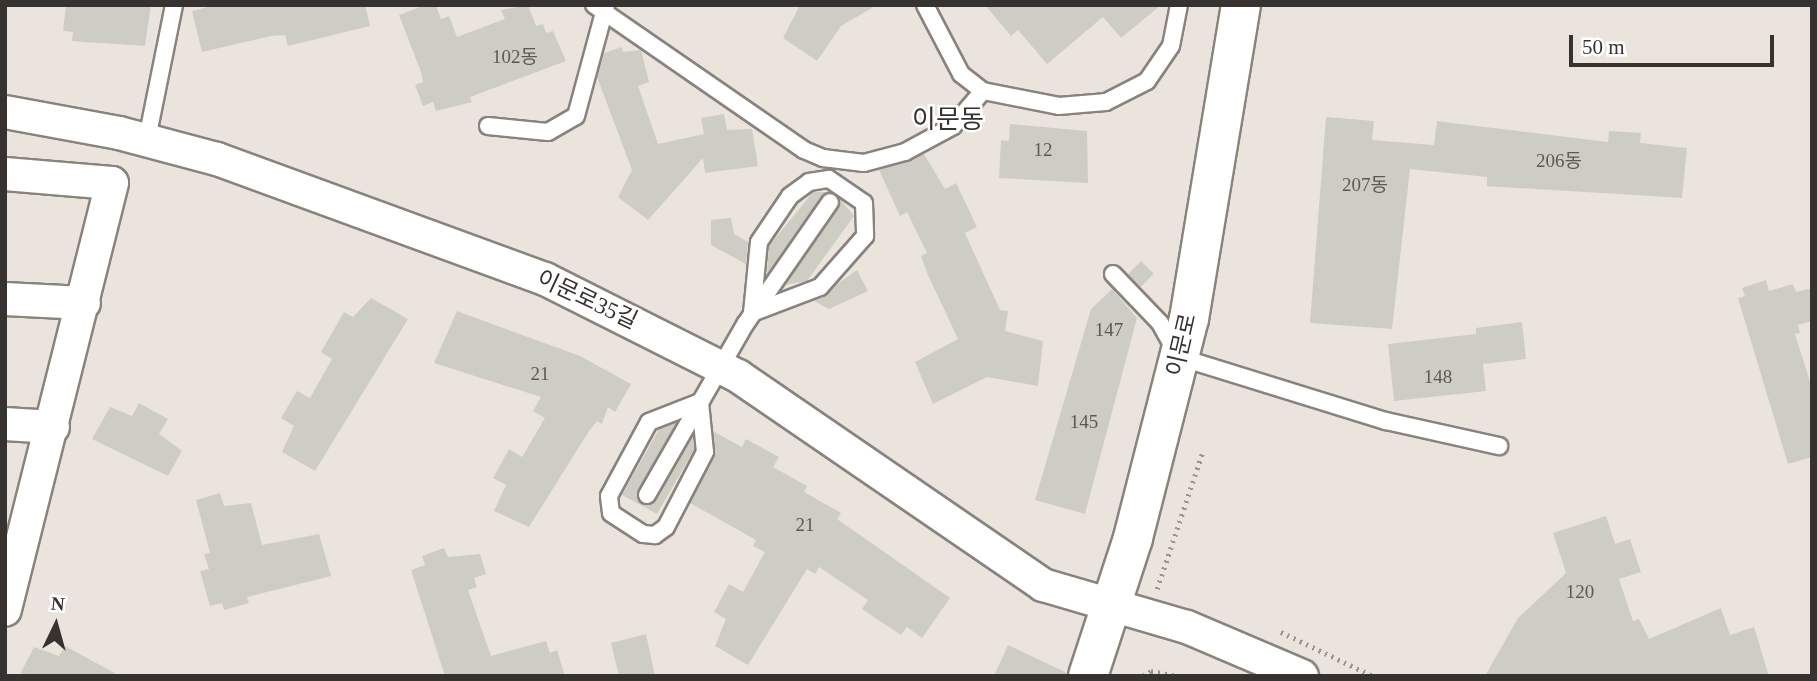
<!DOCTYPE html>
<html>
<head>
<meta charset="utf-8">
<style>
  body { margin:0 }
  #map { position:relative; width:1817px; height:681px; overflow:hidden; background:#ebe4dd; font-family:"Times New Roman","Noto Sans KR",serif }
  div>[style] { position:absolute }
  .building>* { inset:0; background:#cecdc3; transform-origin:0 0 }
  .path>* { height:4.5px; margin-top:-2.25px; transform-origin:0; background:repeating-linear-gradient(90deg,#99948f 0 2px,transparent 0 7px) }
  .roads { filter:drop-shadow(2px 0 #89837c) drop-shadow(-2px 0 #89837c) drop-shadow(0 2px #89837c) drop-shadow(0 -2px #89837c) }
  .lane>* { height:16px; margin:-8px; padding:0 8px; transform-origin:8px; border-radius:8px; background:#fff }
  .street>* { height:32px; margin:-16px; padding:0 16px; transform-origin:16px; border-radius:16px; background:#fff }
  .secondary>* { height:38px; margin:-19px; padding:0 19px; transform-origin:19px; border-radius:19px; background:#fff }
  span { translate:-50% -50%; white-space:nowrap; text-align:center; line-height:1.15; -webkit-text-stroke:5px #fff; paint-order:stroke }
  .number-label { font-size:19px; color:#5b5954 }
  .number-label span { -webkit-text-stroke-width:0 }
  .street-label { font-size:23px; color:#35322f }
  .quarter-label { font-size:26px; color:#35322f }
  .frame { position:absolute; inset:0; border:7px solid #35322f; pointer-events:none }
  .north { position:absolute; left:21px; top:590px; width:70px; height:70px; -webkit-text-stroke:5px #fff; paint-order:stroke; rotate:5deg; font-size:19px; font-weight:700; line-height:28px; text-align:center; color:#35322f }
  .north::after { content:''; display:block; margin:auto; width:24px; height:32px; background:#35322f; clip-path:polygon(50% 0,100% 100%,50% 72%,0 100%) }
  .scale { position:absolute; left:1569px; top:35px; width:205px; height:32px; box-sizing:border-box; border:4px solid #35322f; border-top:0; padding-left:9px; font-size:21px; line-height:24px; white-space:nowrap; color:#35322f; -webkit-text-stroke:5px #fff; paint-order:stroke }
</style>
</head>
<body>
<div id="map">
  <div class="building">
    <div style="clip-path:polygon(66px 5px,151px 5px,145px 46px,72px 41px,73px 32px,63px 31px)"></div>
    <div style="clip-path:polygon(215px 5px,365px 5px,370px 26px,288px 46px,285px 35px,271px 36px,202px 52px,192px 11px)"></div>
    <div style="clip-path:polygon(425px 5px,436px 5px,441px 19px,449px 16px,457px 37px,505px 19px,501px 10px,528px 5px,536px 26px,543px 24px,546px 33px,553px 31px,566px 61px,470px 97px,472px 102px,436px 111px,433px 102px,423px 106px,415px 85px,423px 82px,421px 72px,399px 15px)"></div>
    <div style="clip-path:polygon(800px 5px,877px 5px,841px 26px,817px 61px,783px 38px)"></div>
    <div style="clip-path:polygon(985px 5px,1161px 5px,1121px 38px,1103px 17px,1047px 64px,1018px 30px,1011px 36px)"></div>
    <div style="clip-path:polygon(622px 47px,623px 52px,641px 50px,649px 82px,638px 86px,658px 144px,704px 134px,701px 118px,724px 114px,727px 130px,752px 129px,758px 166px,705px 173px,703px 158px,648px 220px,618px 197px,632px 170px,597px 77px,604px 53px)"></div>
    <div style="clip-path:polygon(1326px 117px,1374px 121px,1372px 140px,1434px 145px,1437px 121px,1608px 142px,1609px 131px,1641px 133px,1640px 143px,1687px 148px,1682px 198px,1487px 186px,1487px 177px,1410px 169px,1392px 329px,1310px 323px)"></div>
    <div style="clip-path:polygon(1010px 124px,1087px 131px,1088px 183px,999px 178px,1001px 140px,1009px 141px)"></div>
    <div style="clip-path:polygon(924px 154px,945px 189px,956px 183px,977px 227px,965px 233px,1000px 310px,1008px 311px,1005px 331px,1043px 341px,1038px 386px,987px 377px,933px 404px,915px 362px,958px 339px,928px 275px,921px 256px,927px 253px,907px 212px,900px 216px,879px 170px)"></div>
    <div style="clip-path:polygon(813px 192px,829px 192px,767px 275px,769px 246px)"></div>
    <div style="clip-path:polygon(840px 199px,854px 216px,807px 281px,785px 285px)"></div>
    <div style="clip-path:polygon(731px 218px,734px 234px,748px 242px,746px 264px,711px 245px,711px 220px)"></div>
    <div style="left:1141px;top:261px;width:18px;height:19px;rotate:45deg"></div>
    <div style="clip-path:polygon(857px 270px,868px 291px,829px 309px,814px 301px)"></div>
    <div style="clip-path:polygon(1766px 280px,1769px 291px,1793px 284px,1796px 292px,1812px 288px,1812px 321px,1798px 325px,1800px 333px,1795px 334px,1812px 388px,1812px 457px,1788px 464px,1738px 298px,1745px 296px,1742px 288px)"></div>
    <div style="clip-path:polygon(1112px 289px,1137px 318px,1085px 514px,1035px 500px,1091px 309px)"></div>
    <div style="clip-path:polygon(371px 298px,408px 319px,315px 471px,282px 452px,294px 426px,281px 418px,297px 391px,310px 398px,332px 359px,321px 352px,344px 312px,353px 317px)"></div>
    <div style="clip-path:polygon(457px 311px,580px 356px,631px 384px,615px 412px,608px 407px,602px 424px,597px 421px,589px 431px,529px 527px,494px 511px,506px 485px,493px 478px,509px 449px,522px 457px,545px 418px,533px 411px,541px 397px,434px 363px)"></div>
    <div style="clip-path:polygon(1522px 322px,1526px 359px,1483px 364px,1486px 391px,1394px 401px,1388px 344px,1476px 334px,1476px 328px)"></div>
    <div style="clip-path:polygon(139px 403px,168px 419px,159px 434px,182px 451px,168px 476px,92px 439px,110px 407px,132px 416px)"></div>
    <div style="clip-path:polygon(677px 422px,637px 494px,642px 504px,656px 501px,693px 436px,694px 450px,657px 514px,622px 495px,659px 429px)"></div>
    <div style="clip-path:polygon(713px 431px,742px 447px,746px 439px,779px 457px,773px 467px,807px 486px,804px 492px,841px 513px,837px 519px,950px 598px,922px 638px,907px 627px,901px 635px,862px 609px,868px 600px,819px 567px,815px 574px,807px 569px,748px 665px,715px 646px,726px 619px,714px 612px,729px 584px,743px 592px,765px 552px,753px 546px,756px 540px,690px 503px,715px 456px)"></div>
    <div style="clip-path:polygon(220px 493px,224px 506px,251px 503px,262px 545px,319px 534px,331px 576px,247px 597px,249px 603px,224px 610px,222px 603px,210px 606px,200px 571px,209px 569px,204px 554px,210px 553px,196px 500px)"></div>
    <div style="clip-path:polygon(1606px 516px,1615px 544px,1630px 539px,1641px 572px,1619px 579px,1633px 621px,1639px 619px,1649px 639px,1721px 608px,1730px 635px,1754px 627px,1769px 676px,1485px 676px,1518px 618px,1566px 573px,1553px 533px)"></div>
    <div style="clip-path:polygon(444px 548px,448px 557px,480px 554px,486px 574px,474px 578px,477px 587px,468px 590px,491px 656px,546px 641px,550px 653px,557px 650px,565px 676px,445px 676px,411px 570px,425px 565px,422px 556px)"></div>
    <div style="clip-path:polygon(646px 634px,655px 676px,619px 676px,611px 643px)"></div>
    <div style="clip-path:polygon(1008px 645px,1067px 673px,1067px 676px,994px 676px)"></div>
    <div style="clip-path:polygon(65px 646px,120px 676px,19px 676px,34px 647px,59px 656px)"></div>
  </div>
  <div class="path">
    <div style="left:1157px;top:589px;width:145px;rotate:-71.6deg"></div>
    <div style="left:1281px;top:632px;width:102px;rotate:25.6deg"></div>
    <div style="left:1143px;top:676px;width:9px;rotate:-32deg"></div>
    <div style="left:1151px;top:671px;width:25px;rotate:11deg"></div>
  </div>
  <div class="roads">
    <div class="lane">
      <div style="left:594px;top:5px;width:255px;rotate:34.6deg"></div>
      <div style="left:804px;top:150px;width:21px;rotate:23deg"></div>
      <div style="left:823px;top:158px;width:41px;rotate:7deg"></div>
      <div style="left:864px;top:163px;width:42px;rotate:-15deg"></div>
      <div style="left:905px;top:152px;width:55px;rotate:-28.4deg"></div>
      <div style="left:953px;top:126px;width:46px;rotate:-49.4deg"></div>
      <div style="left:925px;top:5px;width:78px;rotate:62.4deg"></div>
      <div style="left:961px;top:74px;width:28px;rotate:38deg"></div>
      <div style="left:983px;top:91px;width:77px;rotate:11.2deg"></div>
      <div style="left:1059px;top:106px;width:47px;rotate:-4.9deg"></div>
      <div style="left:1106px;top:102px;width:46px;rotate:-27.1deg"></div>
      <div style="left:1147px;top:81px;width:42px;rotate:-55.6deg"></div>
      <div style="left:1171px;top:46px;width:42px;rotate:-79deg"></div>
      <div style="left:488px;top:126px;width:60px;rotate:5.7deg"></div>
      <div style="left:548px;top:132px;width:32px;rotate:-30deg"></div>
      <div style="left:576px;top:116px;width:115px;rotate:-74.9deg"></div>
      <div style="left:147px;top:139px;width:137px;rotate:-78.6deg"></div>
      <div style="left:829px;top:179px;width:42px;rotate:34.4deg"></div>
      <div style="left:864px;top:203px;width:33px;rotate:88deg"></div>
      <div style="left:865px;top:236px;width:68px;rotate:131.4deg"></div>
      <div style="left:820px;top:287px;width:73px;rotate:159.1deg"></div>
      <div style="left:752px;top:313px;width:71px;rotate:-84.4deg"></div>
      <div style="left:759px;top:242px;width:55px;rotate:-56deg"></div>
      <div style="left:790px;top:196px;width:24px;rotate:-36deg"></div>
      <div style="left:809px;top:182px;width:20px;rotate:-9deg"></div>
      <div style="left:1113px;top:274px;width:68px;rotate:46.2deg"></div>
      <div style="left:1160px;top:323px;width:39px;rotate:61deg"></div>
      <div style="left:1179px;top:357px;width:217px;rotate:17.2deg"></div>
      <div style="left:1386px;top:421px;width:116px;rotate:12.5deg"></div>
      <div style="left:700px;top:402px;width:50px;rotate:84.3deg"></div>
      <div style="left:705px;top:452px;width:85px;rotate:117.5deg"></div>
      <div style="left:666px;top:527px;width:14px;rotate:144deg"></div>
      <div style="left:655px;top:535px;width:12px;rotate:-175deg"></div>
      <div style="left:643px;top:534px;width:38px;rotate:-147deg"></div>
      <div style="left:611px;top:513px;width:17px;rotate:-97deg"></div>
      <div style="left:609px;top:496px;width:84px;rotate:-61.6deg"></div>
      <div style="left:649px;top:422px;width:55px;rotate:-21.4deg"></div>
      <div style="left:647px;top:495px;width:198px;rotate:-60.1deg"></div>
      <div style="left:746px;top:323px;width:147px;rotate:-55.2deg"></div>
    </div>
    <div class="street">
      <div style="left:5px;top:112px;width:116px;rotate:10.4deg"></div>
      <div style="left:119px;top:133px;width:101px;rotate:14.9deg"></div>
      <div style="left:217px;top:159px;width:349px;rotate:20.1deg"></div>
      <div style="left:545px;top:279px;width:216px;rotate:26.7deg"></div>
      <div style="left:738px;top:376px;width:370px;rotate:34.4deg"></div>
      <div style="left:1043px;top:585px;width:150px;rotate:16.3deg"></div>
      <div style="left:1187px;top:627px;width:125px;rotate:23.1deg"></div>
      <div style="left:5px;top:174px;width:107px;rotate:4.8deg"></div>
      <div style="left:112px;top:183px;width:440px;rotate:104.1deg"></div>
      <div style="left:5px;top:299px;width:79px;rotate:2.9deg"></div>
      <div style="left:5px;top:424px;width:48px;rotate:3.6deg"></div>
    </div>
    <div class="secondary">
      <div style="left:1088px;top:676px;width:145px;rotate:-71.9deg"></div>
      <div style="left:1133px;top:538px;width:226px;rotate:-75.7deg"></div>
      <div style="left:1189px;top:319px;width:318px;rotate:-80.6deg"></div>
    </div>
  </div>
  <div class="number-label">
    <span style="left:515px;top:57px">102동</span>
    <span style="left:1043px;top:150px">12</span>
    <span style="left:1559px;top:161px">206동</span>
    <span style="left:1365px;top:185px">207동</span>
    <span style="left:1109px;top:330px">147</span>
    <span style="left:540px;top:374px">21</span>
    <span style="left:1438px;top:377px">148</span>
    <span style="left:1084px;top:422px">145</span>
    <span style="left:805px;top:525px">21</span>
    <span style="left:1580px;top:592px">120</span>
  </div>
  <div class="street-label">
    <span style="left:587px;top:300px;rotate:25deg">이문로35길</span>
    <span style="left:1182px;top:345px;rotate:-77deg">이문로</span>
  </div>
  <div class="quarter-label">
    <span style="left:948px;top:120px">이문동</span>
  </div>
  <div class="frame"></div>
  <div class="north">N</div>
  <div class="scale">50 m</div>
</div>
</body>
</html>
